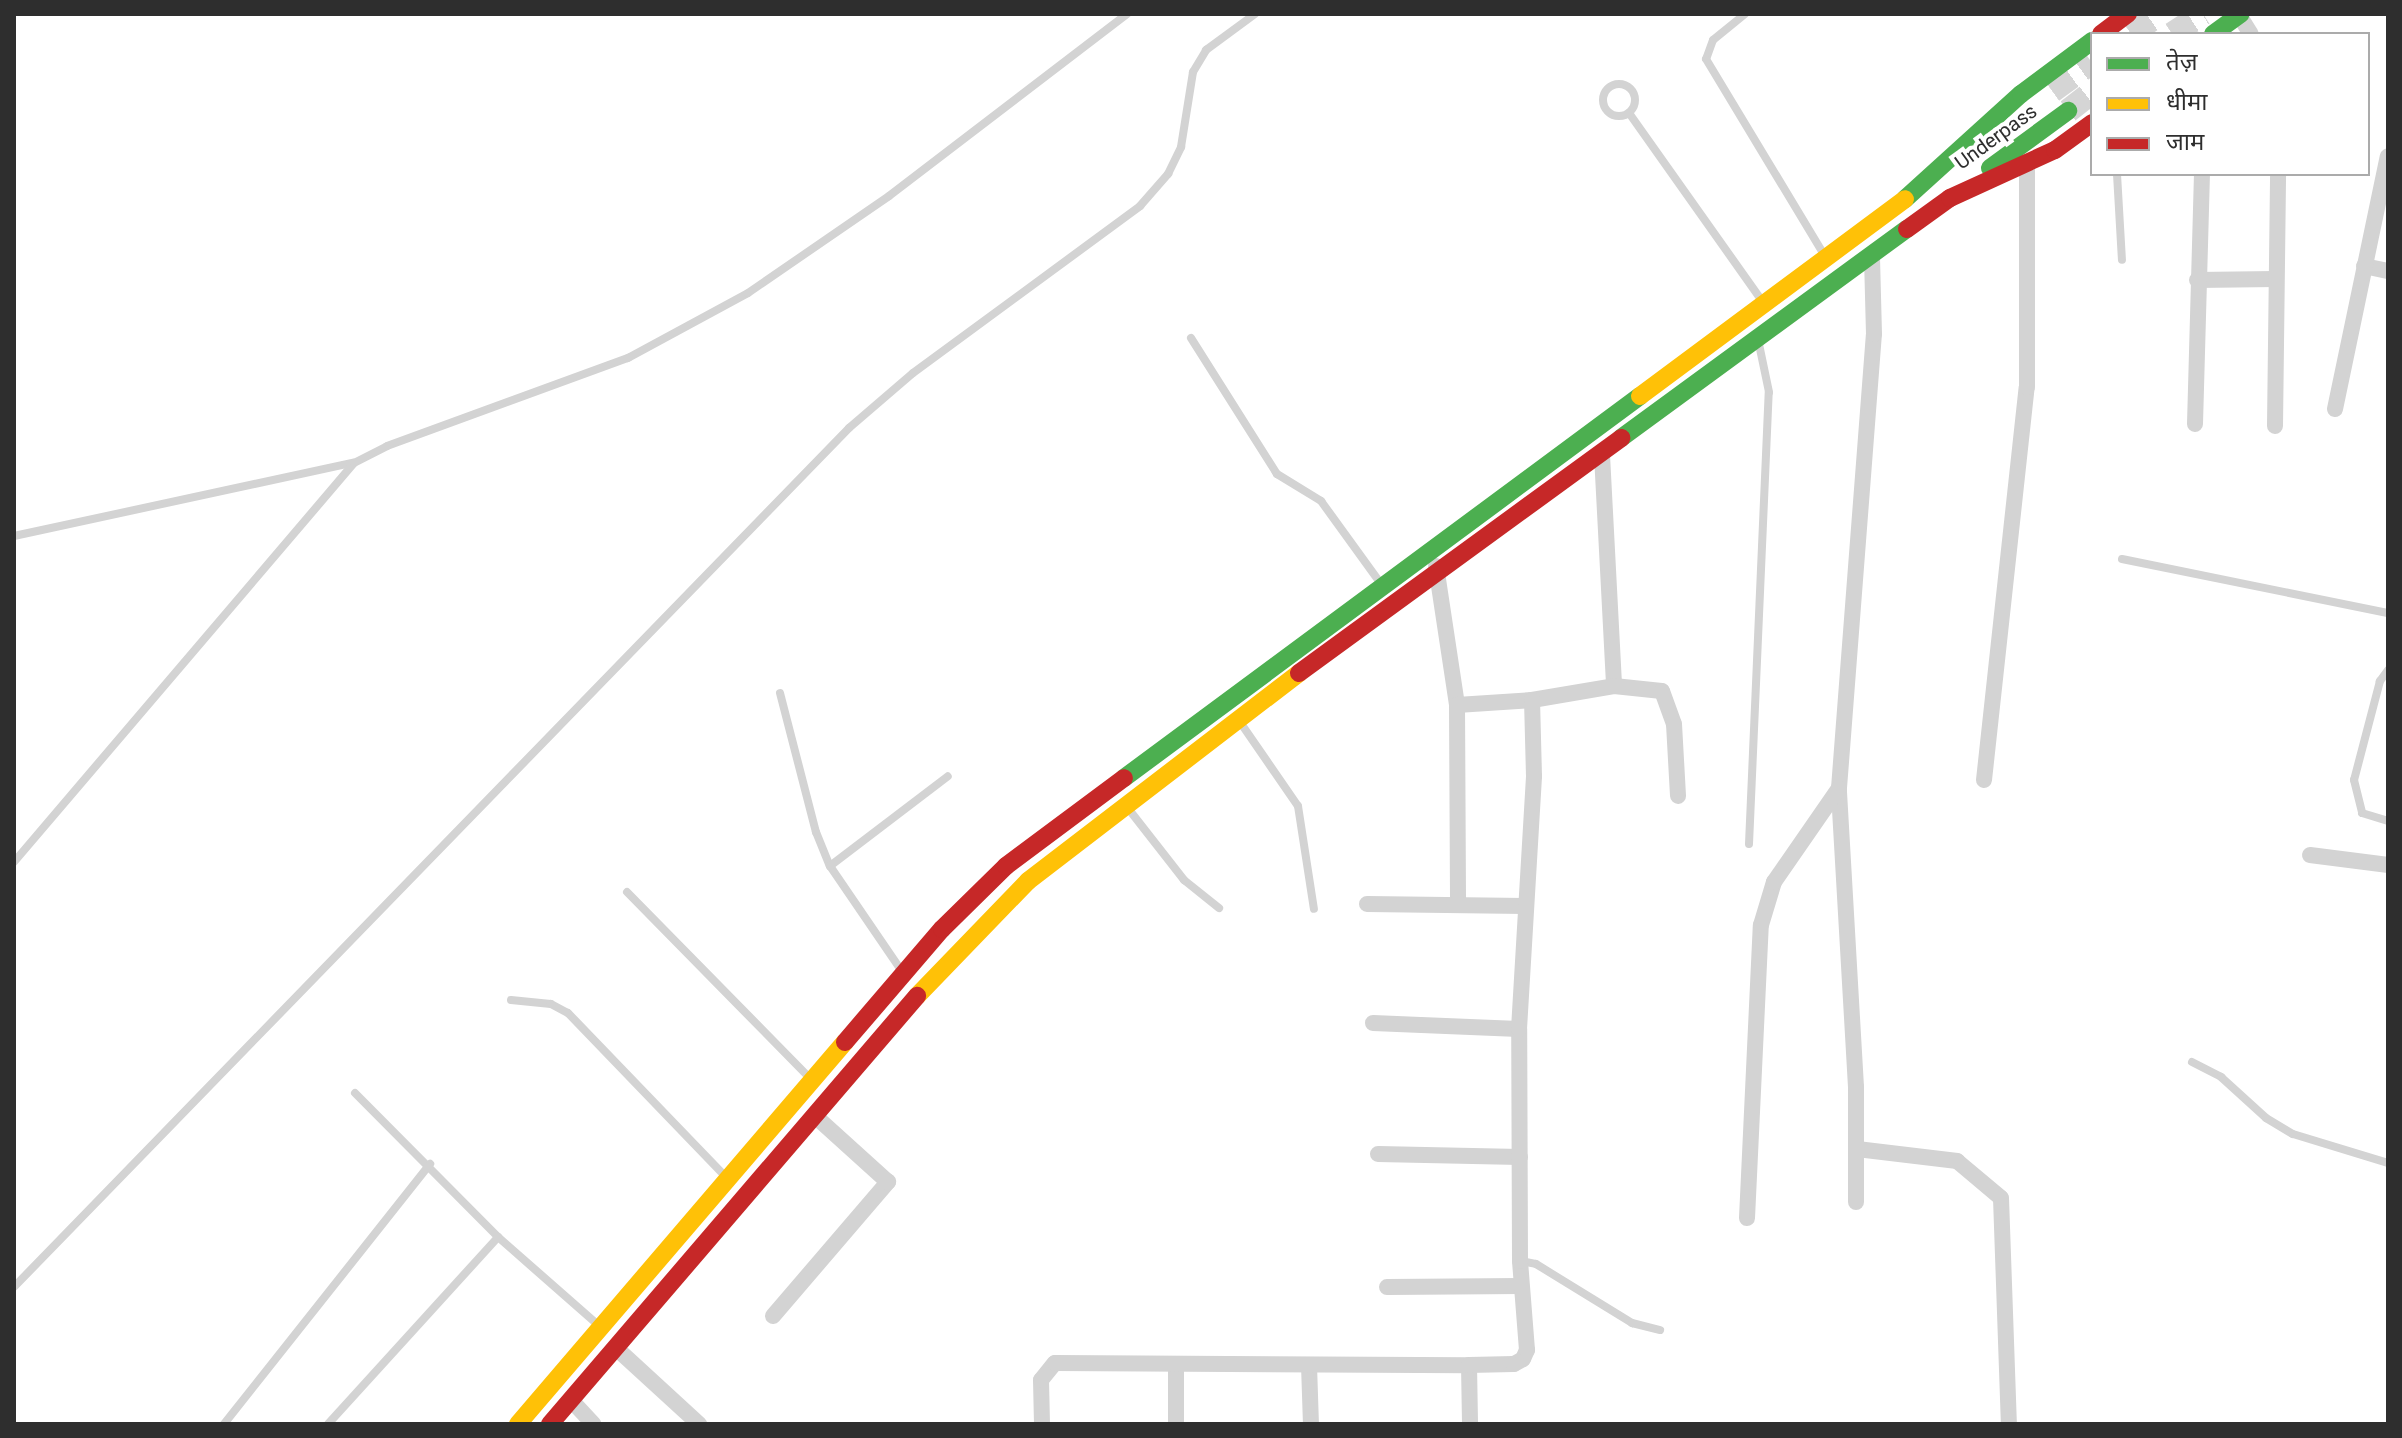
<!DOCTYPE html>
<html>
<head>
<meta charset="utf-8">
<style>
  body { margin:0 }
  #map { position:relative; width:2402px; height:1438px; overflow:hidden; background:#fff; font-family:Roboto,"Noto Sans Devanagari",sans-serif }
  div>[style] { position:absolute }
  .secondary-tunnel>* { height:24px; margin-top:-12px; transform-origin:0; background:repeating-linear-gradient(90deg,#d5d5d5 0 24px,transparent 0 36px) }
  .lane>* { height:8px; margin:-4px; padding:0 4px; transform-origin:4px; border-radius:4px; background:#d3d3d3 }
  .lane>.ring { margin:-4px; padding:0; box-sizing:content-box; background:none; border:8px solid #d3d3d3; border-radius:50% }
  .street>* { height:16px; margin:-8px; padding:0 8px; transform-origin:8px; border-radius:8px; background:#d3d3d3 }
  .fast>* { height:18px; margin:-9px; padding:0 9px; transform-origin:9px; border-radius:9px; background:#4caf50 }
  .slow>* { height:18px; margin:-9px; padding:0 9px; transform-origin:9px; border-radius:9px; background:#ffc107 }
  .jam>* { height:18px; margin:-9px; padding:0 9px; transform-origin:9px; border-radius:9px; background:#c62828 }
  span { translate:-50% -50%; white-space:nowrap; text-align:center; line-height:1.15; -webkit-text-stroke:8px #fff; paint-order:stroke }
  .street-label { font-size:20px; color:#2e2e2e }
  .frame { position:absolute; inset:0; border:16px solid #2e2e2e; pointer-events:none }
  .legend { position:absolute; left:2090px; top:32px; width:280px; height:144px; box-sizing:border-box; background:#fff; border:2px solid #ababab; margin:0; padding:10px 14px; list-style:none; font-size:24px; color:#2e2e2e }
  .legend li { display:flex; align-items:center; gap:16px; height:40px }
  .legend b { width:40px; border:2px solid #ababab }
</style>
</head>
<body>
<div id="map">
  <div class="secondary-tunnel">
    <div style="left:2131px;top:34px;width:35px;rotate:-35deg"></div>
    <div style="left:2172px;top:34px;width:37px;rotate:-33deg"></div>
    <div style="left:2052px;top:91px;width:49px;rotate:-35.9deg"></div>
    <div style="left:2068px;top:111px;width:31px;rotate:-38deg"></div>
  </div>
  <div class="lane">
    <div style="left:1745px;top:14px;width:41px;rotate:140.9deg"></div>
    <div style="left:1713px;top:40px;width:20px;rotate:110deg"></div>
    <div style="left:1706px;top:59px;width:230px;rotate:58.9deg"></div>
    <div class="ring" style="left:1603px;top:84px;width:24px;height:24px"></div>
    <div style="left:1629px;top:113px;width:232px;rotate:54.7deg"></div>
    <div style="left:2117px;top:174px;width:86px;rotate:86.7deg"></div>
    <div style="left:1191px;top:338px;width:161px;rotate:57.7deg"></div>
    <div style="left:1277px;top:474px;width:52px;rotate:31.5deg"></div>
    <div style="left:1321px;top:501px;width:102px;rotate:54.1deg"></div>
    <div style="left:14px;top:536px;width:347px;rotate:-12.2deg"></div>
    <div style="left:2122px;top:559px;width:271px;rotate:11.5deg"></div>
    <div style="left:2388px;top:670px;width:14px;rotate:126deg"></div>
    <div style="left:2380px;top:681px;width:102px;rotate:104.7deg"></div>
    <div style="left:2354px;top:780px;width:34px;rotate:76deg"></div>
    <div style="left:2362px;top:813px;width:27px;rotate:17deg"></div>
    <div style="left:780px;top:693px;width:144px;rotate:75.5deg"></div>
    <div style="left:816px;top:832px;width:37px;rotate:68deg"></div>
    <div style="left:830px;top:866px;width:126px;rotate:55.7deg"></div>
    <div style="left:1240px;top:722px;width:102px;rotate:55.4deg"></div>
    <div style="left:1298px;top:806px;width:104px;rotate:81.2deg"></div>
    <div style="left:1127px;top:807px;width:93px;rotate:52deg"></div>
    <div style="left:1184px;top:880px;width:45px;rotate:38.7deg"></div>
    <div style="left:1749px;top:844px;width:452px;rotate:-87.5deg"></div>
    <div style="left:1769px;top:392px;width:49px;rotate:-101.8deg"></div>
    <div style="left:14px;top:862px;width:524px;rotate:-49.56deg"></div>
    <div style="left:354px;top:463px;width:37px;rotate:-27deg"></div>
    <div style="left:387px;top:446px;width:257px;rotate:-20.1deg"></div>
    <div style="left:628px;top:358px;width:136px;rotate:-28.4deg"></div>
    <div style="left:748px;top:293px;width:171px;rotate:-34.5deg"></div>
    <div style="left:889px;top:196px;width:300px;rotate:-37.4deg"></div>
    <div style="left:830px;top:866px;width:148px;rotate:-37.3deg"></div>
    <div style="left:627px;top:892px;width:260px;rotate:45.5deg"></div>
    <div style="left:511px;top:1000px;width:40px;rotate:5.7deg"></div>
    <div style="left:551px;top:1004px;width:19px;rotate:28deg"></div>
    <div style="left:568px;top:1013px;width:226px;rotate:46.1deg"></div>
    <div style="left:2192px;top:1062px;width:33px;rotate:27deg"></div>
    <div style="left:2221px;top:1077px;width:61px;rotate:42.3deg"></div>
    <div style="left:2266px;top:1118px;width:31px;rotate:31deg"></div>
    <div style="left:2293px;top:1134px;width:99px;rotate:17deg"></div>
    <div style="left:355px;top:1093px;width:203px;rotate:45.2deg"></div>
    <div style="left:498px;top:1237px;width:133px;rotate:41.3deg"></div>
    <div style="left:1521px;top:1261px;width:15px;rotate:11deg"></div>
    <div style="left:1536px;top:1264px;width:113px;rotate:31.6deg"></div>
    <div style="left:1632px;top:1323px;width:29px;rotate:14deg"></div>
    <div style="left:14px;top:1287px;width:1198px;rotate:-45.81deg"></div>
    <div style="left:849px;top:428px;width:84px;rotate:-40.7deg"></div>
    <div style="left:913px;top:373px;width:282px;rotate:-36.3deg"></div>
    <div style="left:1140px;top:206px;width:43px;rotate:-48.8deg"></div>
    <div style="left:1168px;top:174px;width:30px;rotate:-64deg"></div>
    <div style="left:1181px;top:147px;width:76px;rotate:-80.9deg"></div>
    <div style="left:1193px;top:72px;width:26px;rotate:-59deg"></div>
    <div style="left:1206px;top:50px;width:61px;rotate:-36.3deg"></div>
    <div style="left:224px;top:1424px;width:332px;rotate:-51.6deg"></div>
    <div style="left:328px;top:1424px;width:253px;rotate:-47.7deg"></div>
  </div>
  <div class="street">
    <div style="left:2239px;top:15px;width:22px;rotate:58deg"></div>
    <div style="left:2364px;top:266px;width:25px;rotate:12deg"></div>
    <div style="left:2197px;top:280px;width:78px;rotate:-0.7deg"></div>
    <div style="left:2335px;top:409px;width:258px;rotate:-78.2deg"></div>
    <div style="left:2195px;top:424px;width:250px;rotate:-88.4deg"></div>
    <div style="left:2275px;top:426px;width:252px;rotate:-89.3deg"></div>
    <div style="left:1602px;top:455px;width:231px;rotate:87deg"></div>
    <div style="left:1436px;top:566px;width:141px;rotate:81.4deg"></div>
    <div style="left:1457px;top:705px;width:199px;rotate:89.7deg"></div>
    <div style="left:1457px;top:705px;width:75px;rotate:-3.8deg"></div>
    <div style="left:1532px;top:700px;width:83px;rotate:-9.7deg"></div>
    <div style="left:1614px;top:686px;width:48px;rotate:5.9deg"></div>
    <div style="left:1662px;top:691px;width:35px;rotate:70deg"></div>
    <div style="left:1674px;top:724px;width:72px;rotate:86.8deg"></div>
    <div style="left:1984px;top:780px;width:395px;rotate:-83.8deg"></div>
    <div style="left:2027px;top:387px;width:224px;rotate:-90deg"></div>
    <div style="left:2310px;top:855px;width:79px;rotate:7.3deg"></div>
    <div style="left:1367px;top:904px;width:158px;rotate:0.7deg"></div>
    <div style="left:1373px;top:1023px;width:146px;rotate:2.4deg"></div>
    <div style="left:1857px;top:1149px;width:101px;rotate:6.8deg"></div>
    <div style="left:1957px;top:1161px;width:57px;rotate:40.1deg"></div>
    <div style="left:2001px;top:1198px;width:226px;rotate:88deg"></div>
    <div style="left:1378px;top:1154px;width:142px;rotate:1.2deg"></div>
    <div style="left:1856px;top:1202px;width:115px;rotate:-90deg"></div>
    <div style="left:1856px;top:1087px;width:299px;rotate:-93.3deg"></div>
    <div style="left:1839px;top:788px;width:455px;rotate:-85.6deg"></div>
    <div style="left:1874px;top:334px;width:78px;rotate:-91.5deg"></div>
    <div style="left:1747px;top:1218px;width:293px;rotate:-87.3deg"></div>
    <div style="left:1761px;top:925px;width:45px;rotate:-73.2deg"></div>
    <div style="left:1774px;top:882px;width:114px;rotate:-55.3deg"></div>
    <div style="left:1387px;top:1287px;width:134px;rotate:-0.4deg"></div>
    <div style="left:773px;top:1316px;width:177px;rotate:-49.4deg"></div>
    <div style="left:888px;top:1182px;width:98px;rotate:-137.9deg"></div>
    <div style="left:616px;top:1348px;width:113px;rotate:42.5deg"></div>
    <div style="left:1176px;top:1365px;width:59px;rotate:90deg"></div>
    <div style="left:1309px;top:1365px;width:59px;rotate:88.1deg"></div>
    <div style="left:1469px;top:1365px;width:59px;rotate:89deg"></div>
    <div style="left:571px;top:1400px;width:33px;rotate:47deg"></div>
    <div style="left:1042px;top:1424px;width:44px;rotate:-91.3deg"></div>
    <div style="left:1041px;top:1380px;width:22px;rotate:-51deg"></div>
    <div style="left:1055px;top:1363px;width:414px;rotate:0.3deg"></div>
    <div style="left:1469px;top:1365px;width:45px;rotate:-1.3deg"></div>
    <div style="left:1514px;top:1364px;width:10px;rotate:-29deg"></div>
    <div style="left:1523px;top:1359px;width:10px;rotate:-66deg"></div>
    <div style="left:1527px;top:1350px;width:89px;rotate:-94.5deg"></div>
    <div style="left:1520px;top:1261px;width:232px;rotate:-90.2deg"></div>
    <div style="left:1519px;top:1029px;width:253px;rotate:-86.6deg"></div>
    <div style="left:1534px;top:776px;width:76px;rotate:-91.5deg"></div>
  </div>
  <div class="fast">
    <div style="left:2213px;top:34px;width:34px;rotate:-36deg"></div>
    <div style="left:1990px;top:168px;width:97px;rotate:-36.2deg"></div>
    <div style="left:1905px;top:199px;width:156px;rotate:-42.2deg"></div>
    <div style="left:2021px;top:94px;width:89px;rotate:-36.7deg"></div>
    <div style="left:1621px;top:438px;width:354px;rotate:-36.2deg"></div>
    <div style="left:1124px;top:778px;width:642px;rotate:-36.51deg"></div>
  </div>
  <div class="slow">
    <div style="left:1640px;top:396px;width:330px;rotate:-36.6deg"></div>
    <div style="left:917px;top:996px;width:160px;rotate:-46deg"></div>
    <div style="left:1028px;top:881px;width:342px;rotate:-37.5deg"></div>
    <div style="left:518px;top:1424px;width:503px;rotate:-49.44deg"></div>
  </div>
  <div class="jam">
    <div style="left:2101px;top:34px;width:34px;rotate:-37deg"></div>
    <div style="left:1907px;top:229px;width:53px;rotate:-35.8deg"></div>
    <div style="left:1950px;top:198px;width:115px;rotate:-24.6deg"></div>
    <div style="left:2055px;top:150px;width:46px;rotate:-36.1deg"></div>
    <div style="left:1299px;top:673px;width:399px;rotate:-36.1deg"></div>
    <div style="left:845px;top:1042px;width:149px;rotate:-49.4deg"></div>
    <div style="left:942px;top:929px;width:90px;rotate:-44.5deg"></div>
    <div style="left:1006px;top:866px;width:147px;rotate:-36.7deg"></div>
    <div style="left:550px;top:1424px;width:564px;rotate:-49.39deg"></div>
  </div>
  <div class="street-label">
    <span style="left:1996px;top:137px;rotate:-36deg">Underpass</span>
  </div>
  <div class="frame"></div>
  <ul class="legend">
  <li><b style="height:10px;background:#4caf50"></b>तेज़</li>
  <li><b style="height:10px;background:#ffc107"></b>धीमा</li>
  <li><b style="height:10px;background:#c62828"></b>जाम</li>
  </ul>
</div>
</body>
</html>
